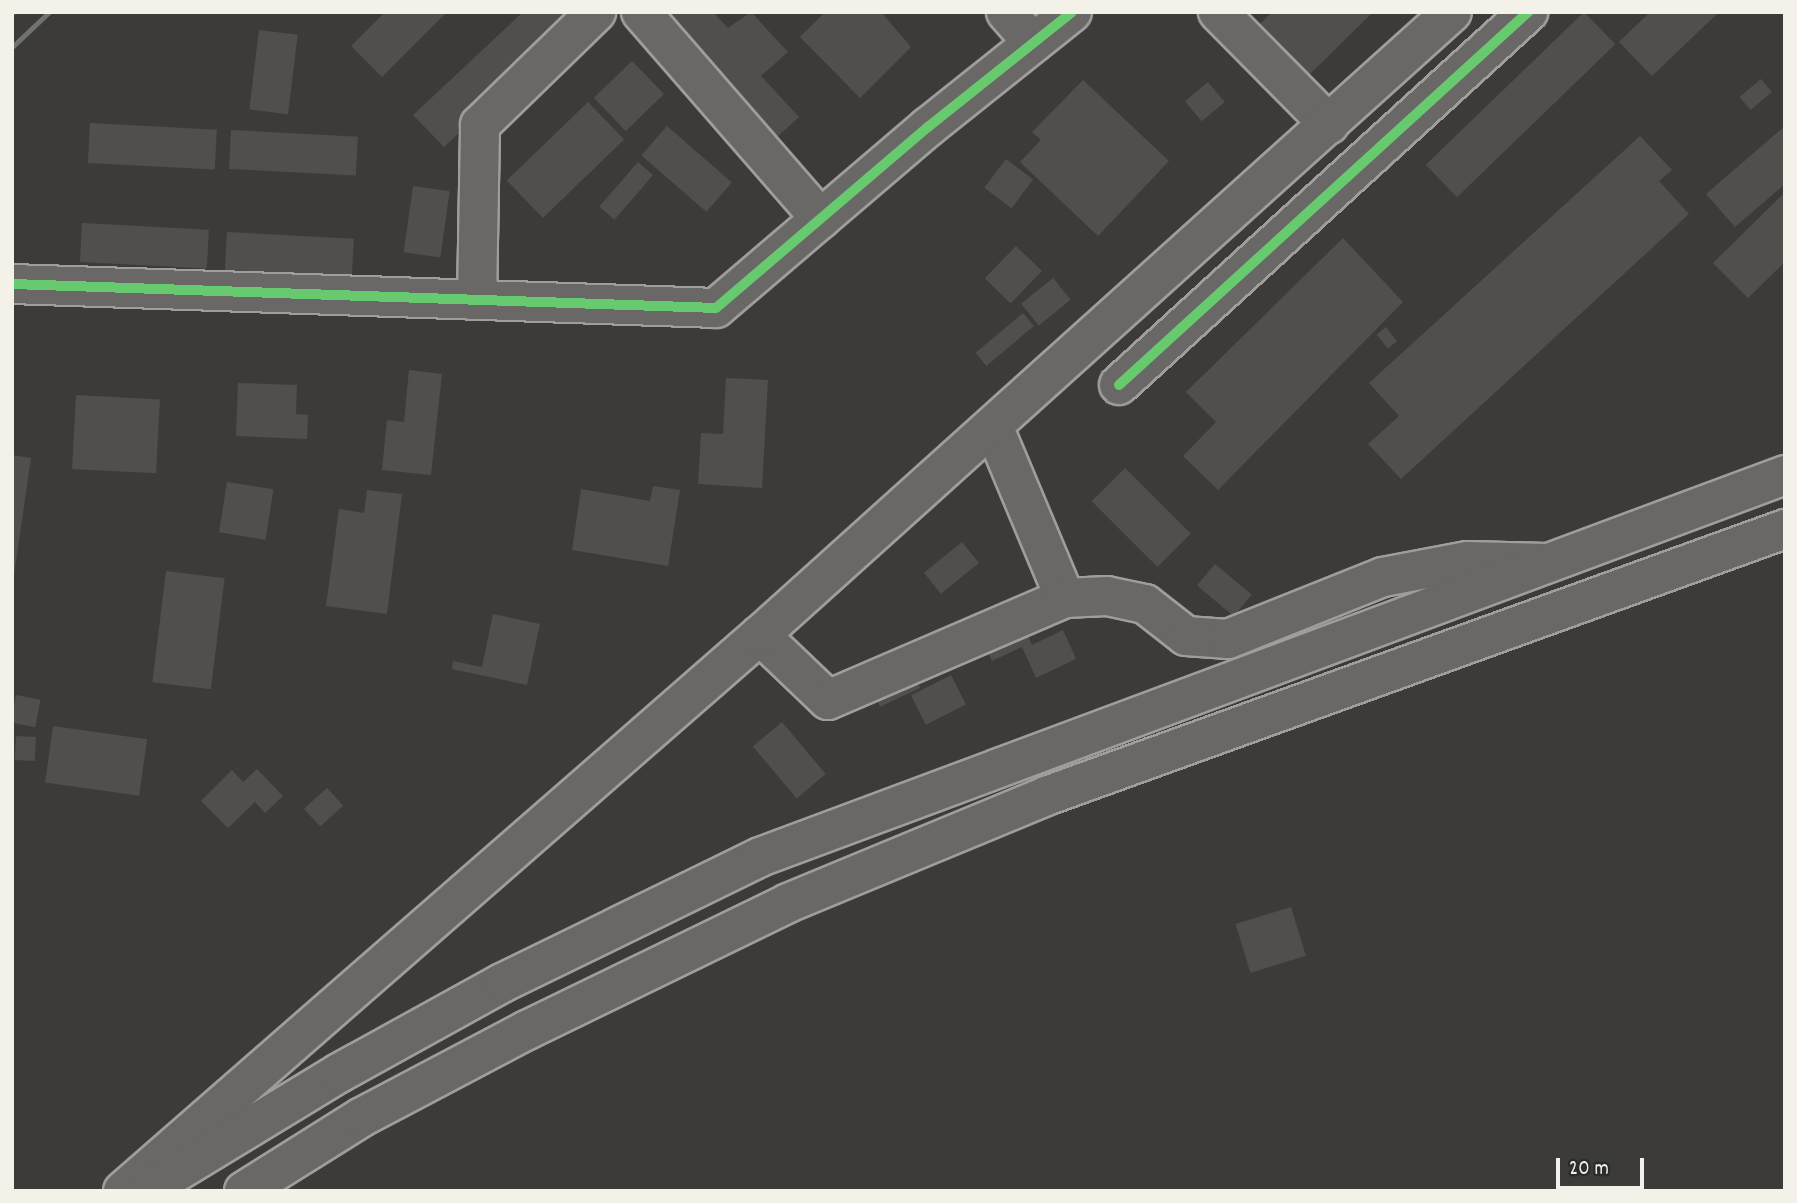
<!DOCTYPE html>
<html>
<head>
<meta charset="utf-8">
<style>
  body { margin:0 }
  #map { position:relative; width:1797px; height:1203px; overflow:hidden; background:#3d3b3a; font-family:Dekko,sans-serif }
  div>[style] { position:absolute }
  .building>* { inset:0; background:#524e4c; transform-origin:0 0 }
  .roads { filter:drop-shadow(2px 0 #9f9e9c) drop-shadow(-2px 0 #9f9e9c) drop-shadow(0 2px #9f9e9c) drop-shadow(0 -2px #9f9e9c) }
  .minor>* { height:38px; margin:-19px; padding:0 19px; transform-origin:19px; border-radius:19px; background:#696866 }
  .major>* { height:38px; margin:-19px; padding:0 19px; transform-origin:19px; border-radius:19px; background:#696866 }
  .highway>* { height:38px; margin:-19px; padding:0 19px; transform-origin:19px; border-radius:19px; background:#696866 }
  .rail>* { height:5px; margin:-2.5px; padding:0 2.5px; transform-origin:2.5px; border-radius:2.5px; background:#717170 }
  .cycleway>* { height:10px; margin:-5px; padding:0 5px; transform-origin:5px; border-radius:5px; background:#67ca6e }
  span { translate:-50% -50%; white-space:nowrap; text-align:center; line-height:1.15; -webkit-text-stroke:7px #2a2d2e; paint-order:stroke }
  .frame { position:absolute; inset:0; border:14px solid #f4f1e8; pointer-events:none }
  .scale { position:absolute; left:1556px; top:1158px; width:88px; height:32px; box-sizing:border-box; border:4px solid #f4f1e8; border-top:0; padding-left:9px; font-size:21px; line-height:24px; white-space:nowrap; color:#f4f1e8; -webkit-text-stroke:5px #2a2d2e; paint-order:stroke }
</style>
</head>
<body>
<div id="map">
  <div class="building">
    <div style="clip-path:polygon(385px 12px,447px 12px,382px 77px,351px 46px)"></div>
    <div style="clip-path:polygon(523px 12px,588px 12px,444px 147px,413px 115px)"></div>
    <div style="clip-path:polygon(665px 12px,713px 12px,728px 28px,751px 12px,788px 52px,761px 76px,799px 117px,766px 147px)"></div>
    <div style="clip-path:polygon(825px 12px,881px 12px,911px 47px,860px 98px,800px 37px)"></div>
    <div style="clip-path:polygon(1272px 12px,1373px 12px,1298px 86px,1248px 36px)"></div>
    <div style="left:1584px;top:12px;width:45px;height:220px;rotate:46deg"></div>
    <div style="clip-path:polygon(1650px 12px,1719px 12px,1652px 76px,1619px 42px)"></div>
    <div style="left:259px;top:30px;width:39px;height:80px;rotate:7deg"></div>
    <div style="left:632px;top:61px;width:46px;height:53px;rotate:46deg"></div>
    <div style="left:1761px;top:79px;width:17px;height:28px;rotate:50deg"></div>
    <div style="clip-path:polygon(1083px 80px,1169px 161px,1098px 236px,1020px 162px,1041px 140px,1032px 132px)"></div>
    <div style="left:1208px;top:82px;width:26px;height:30px;rotate:50deg"></div>
    <div style="left:588px;top:102px;width:52px;height:113px;rotate:46deg"></div>
    <div style="left:90px;top:123px;width:127px;height:40px;rotate:3deg"></div>
    <div style="left:667px;top:126px;width:86px;height:39px;rotate:41deg"></div>
    <div style="clip-path:polygon(1785px 126px,1785px 184px,1735px 227px,1706px 194px)"></div>
    <div style="left:231px;top:130px;width:127px;height:39px;rotate:3deg"></div>
    <div style="clip-path:polygon(1640px 136px,1672px 170px,1659px 181px,1689px 214px,1401px 479px,1368px 444px,1399px 416px,1369px 383px)"></div>
    <div style="left:1006px;top:159px;width:34px;height:36px;rotate:37deg"></div>
    <div style="left:638px;top:162px;width:20px;height:59px;rotate:41deg"></div>
    <div style="left:413px;top:186px;width:37px;height:67px;rotate:8deg"></div>
    <div style="clip-path:polygon(1785px 192px,1785px 262px,1748px 298px,1713px 263px)"></div>
    <div style="left:82px;top:223px;width:127px;height:39px;rotate:3deg"></div>
    <div style="left:227px;top:232px;width:127px;height:38px;rotate:3deg"></div>
    <div style="clip-path:polygon(1343px 238px,1403px 302px,1218px 490px,1183px 456px,1216px 422px,1186px 392px)"></div>
    <div style="left:1016px;top:246px;width:36px;height:45px;rotate:44deg"></div>
    <div style="left:1053px;top:278px;width:28px;height:41px;rotate:51deg"></div>
    <div style="left:1023px;top:313px;width:17px;height:62px;rotate:50deg"></div>
    <div style="left:1386px;top:327px;width:18px;height:12px;rotate:52deg"></div>
    <div style="clip-path:polygon(409px 370px,442px 374px,431px 475px,382px 470px,387px 420px,404px 422px)"></div>
    <div style="clip-path:polygon(726px 378px,768px 380px,762px 488px,698px 484px,701px 433px,723px 434px)"></div>
    <div style="clip-path:polygon(238px 383px,297px 385px,296px 414px,308px 415px,307px 439px,236px 436px)"></div>
    <div style="left:76px;top:395px;width:84px;height:74px;rotate:3deg"></div>
    <div style="clip-path:polygon(12px 455px,31px 458px,14px 575px,12px 575px)"></div>
    <div style="left:1125px;top:468px;width:93px;height:47px;rotate:45deg"></div>
    <div style="left:227px;top:482px;width:47px;height:51px;rotate:9deg"></div>
    <div style="clip-path:polygon(653px 486px,680px 490px,668px 566px,572px 550px,581px 489px,650px 501px)"></div>
    <div style="clip-path:polygon(367px 490px,402px 494px,387px 614px,326px 606px,339px 509px,364px 513px)"></div>
    <div style="left:962px;top:542px;width:27px;height:49px;rotate:51deg"></div>
    <div style="left:1215px;top:564px;width:48px;height:28px;rotate:40deg"></div>
    <div style="left:166px;top:571px;width:59px;height:112px;rotate:7deg"></div>
    <div style="clip-path:polygon(493px 614px,540px 624px,527px 685px,452px 669px,453px 661px,482px 667px)"></div>
    <div style="clip-path:polygon(1018px 614px,1032px 645px,1063px 630px,1076px 659px,1036px 678px,1022px 647px,992px 661px,979px 633px)"></div>
    <div style="left:907px;top:660px;width:31px;height:44px;rotate:65deg"></div>
    <div style="left:951px;top:675px;width:33px;height:45px;rotate:63deg"></div>
    <div style="left:16px;top:695px;width:25px;height:28px;rotate:11deg"></div>
    <div style="left:782px;top:722px;width:68px;height:38px;rotate:50deg"></div>
    <div style="left:53px;top:726px;width:95px;height:57px;rotate:8deg"></div>
    <div style="left:16px;top:736px;width:20px;height:24px;rotate:3deg"></div>
    <div style="clip-path:polygon(257px 769px,283px 796px,265px 813px,255px 802px,228px 828px,201px 801px,232px 770px,243px 782px)"></div>
    <div style="left:327px;top:788px;width:24px;height:31px;rotate:48deg"></div>
    <div style="left:1291px;top:907px;width:51px;height:58px;rotate:73deg"></div>
  </div>
  <div class="roads">
    <div class="minor">
      <div style="left:641px;top:12px;width:274px;rotate:49deg"></div>
      <div style="left:1006px;top:12px;width:41px;rotate:48.9deg"></div>
      <div style="left:1218px;top:12px;width:158px;rotate:45.3deg"></div>
      <div style="left:12px;top:284px;width:704px;rotate:1.95deg"></div>
      <div style="left:716px;top:308px;width:279px;rotate:-40.5deg"></div>
      <div style="left:928px;top:127px;width:184px;rotate:-38.6deg"></div>
      <div style="left:477px;top:300px;width:175px;rotate:-89deg"></div>
      <div style="left:480px;top:125px;width:162px;rotate:-44.2deg"></div>
      <div style="left:1119px;top:385px;width:554px;rotate:-42.36deg"></div>
      <div style="left:993px;top:426px;width:186px;rotate:67.3deg"></div>
      <div style="left:760px;top:635px;width:94px;rotate:43.7deg"></div>
      <div style="left:828px;top:700px;width:258px;rotate:-23.3deg"></div>
      <div style="left:1065px;top:598px;width:42px;rotate:-2.7deg"></div>
      <div style="left:1107px;top:596px;width:39px;rotate:12deg"></div>
      <div style="left:1145px;top:604px;width:52px;rotate:38deg"></div>
      <div style="left:1186px;top:636px;width:42px;rotate:4.1deg"></div>
      <div style="left:1228px;top:639px;width:167px;rotate:-21.8deg"></div>
      <div style="left:1383px;top:577px;width:86px;rotate:-10.7deg"></div>
      <div style="left:1468px;top:561px;width:79px;rotate:1.5deg"></div>
    </div>
    <div class="major">
      <div style="left:123px;top:1191px;width:846px;rotate:-41.12deg"></div>
      <div style="left:760px;top:635px;width:931px;rotate:-42deg"></div>
    </div>
    <div class="highway">
      <div style="left:145px;top:1191px;width:227px;rotate:-31.3deg"></div>
      <div style="left:339px;top:1073px;width:186px;rotate:-28.9deg"></div>
      <div style="left:502px;top:983px;width:287px;rotate:-26deg"></div>
      <div style="left:760px;top:857px;width:1094px;rotate:-20.44deg"></div>
      <div style="left:244px;top:1191px;width:139px;rotate:-32.1deg"></div>
      <div style="left:362px;top:1117px;width:187px;rotate:-27.8deg"></div>
      <div style="left:527px;top:1030px;width:290px;rotate:-25.9deg"></div>
      <div style="left:788px;top:903px;width:279px;rotate:-22.5deg"></div>
      <div style="left:1046px;top:796px;width:786px;rotate:-19.86deg"></div>
    </div>
  </div>
  <div class="rail">
    <div style="left:12px;top:13px;width:1px;rotate:-45deg"></div>
    <div style="left:12px;top:47px;width:51px;rotate:-43.4deg"></div>
  </div>
  <div class="cycleway">
    <div style="left:12px;top:284px;width:704px;rotate:1.95deg"></div>
    <div style="left:716px;top:308px;width:279px;rotate:-40.5deg"></div>
    <div style="left:928px;top:127px;width:184px;rotate:-38.6deg"></div>
    <div style="left:1119px;top:385px;width:554px;rotate:-42.36deg"></div>
  </div>
  <div class="frame"></div>
  <div class="scale">20 m</div>
</div>
</body>
</html>
